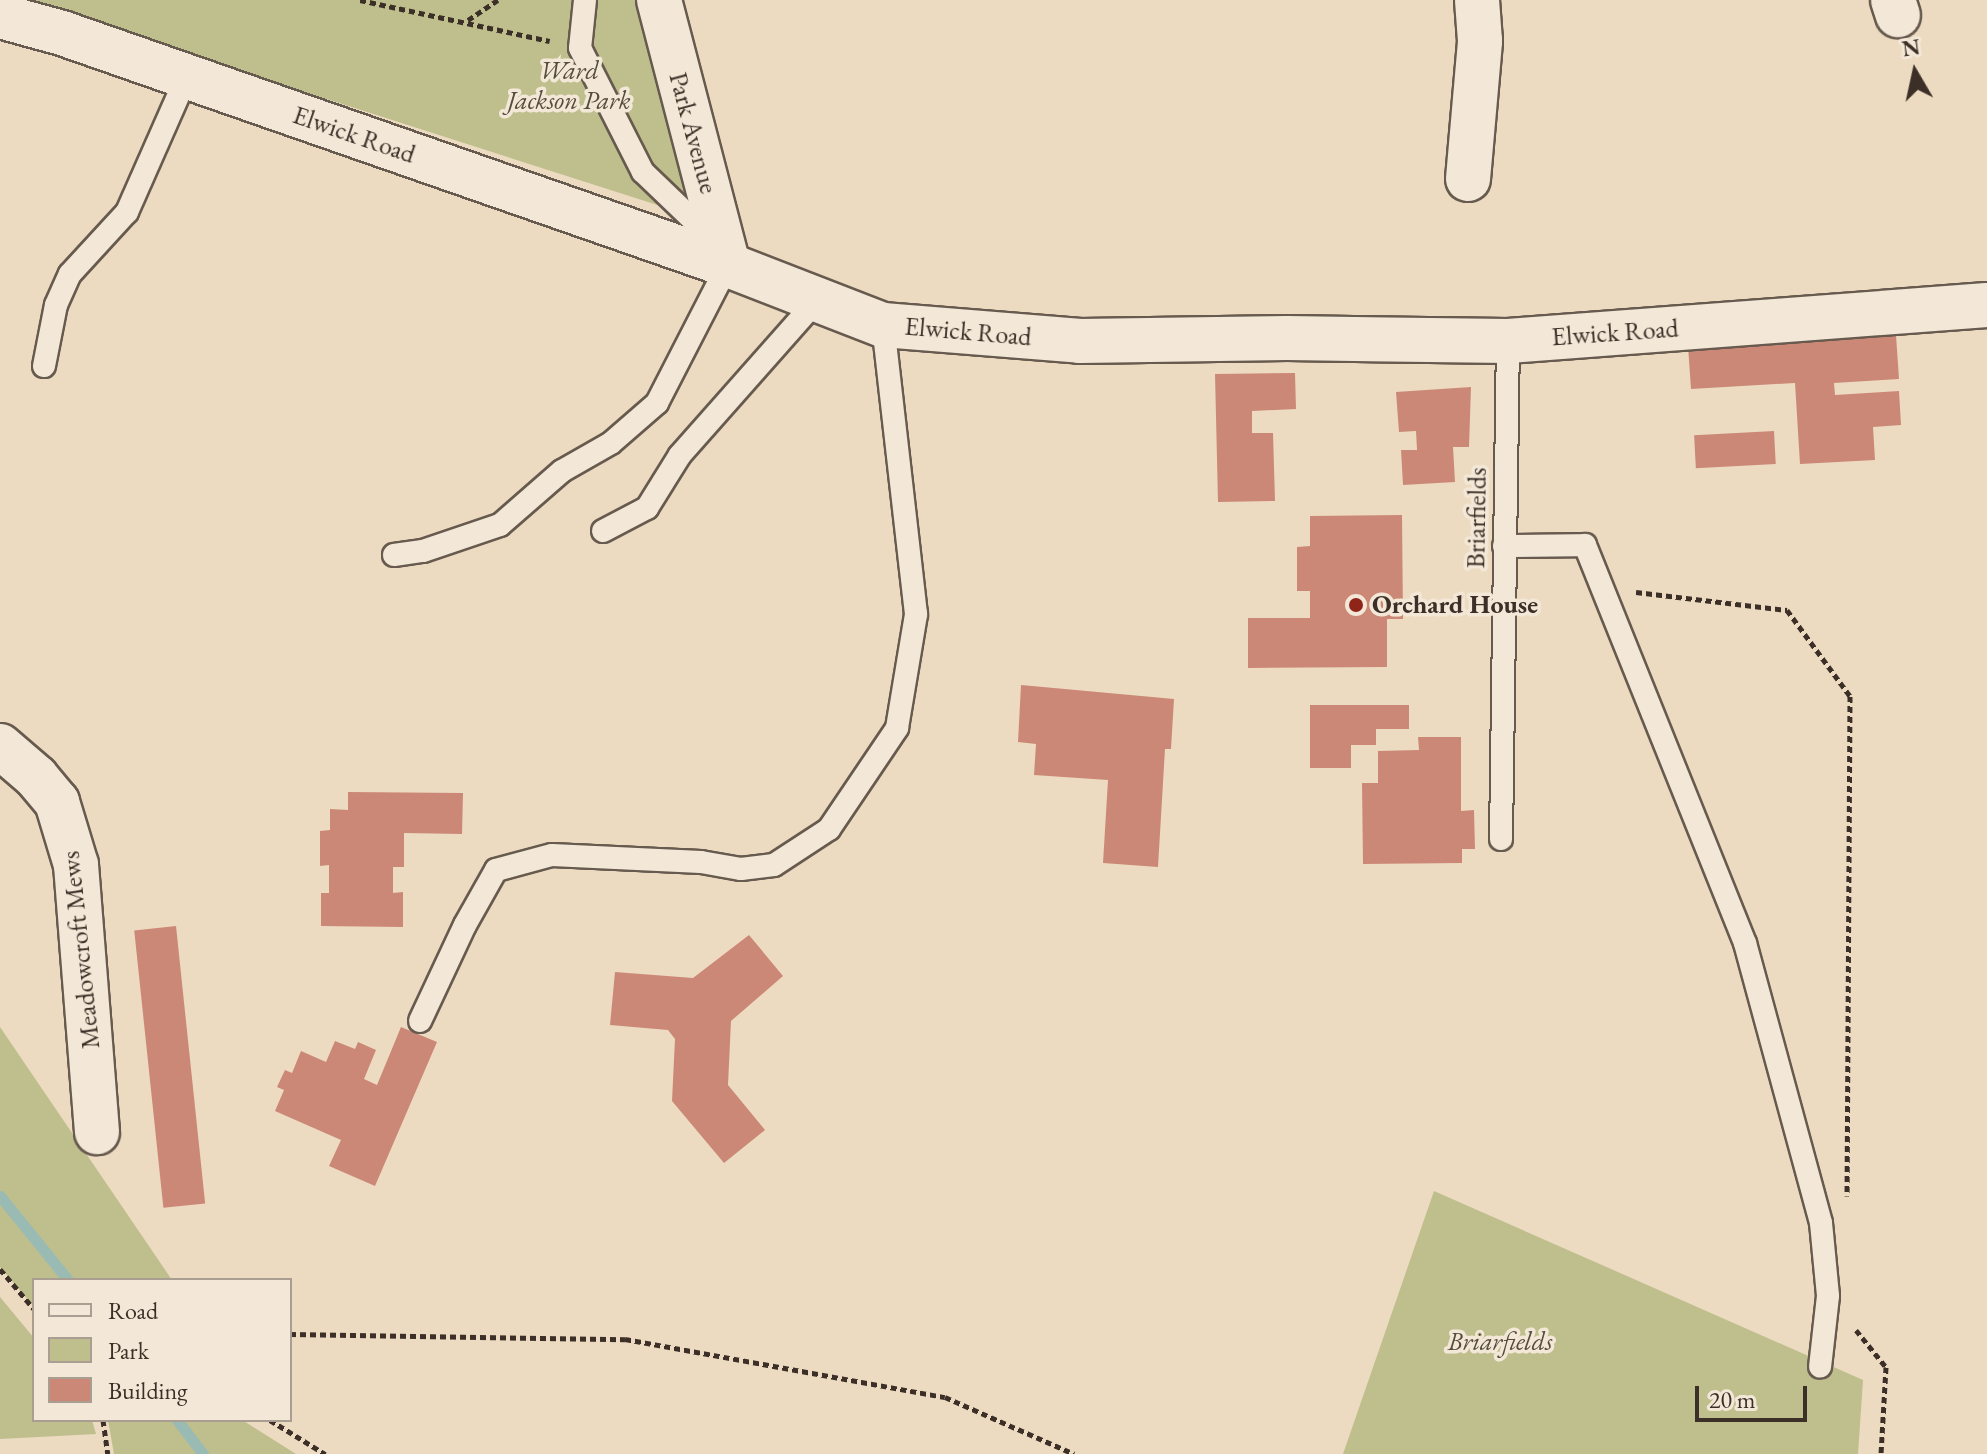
<!DOCTYPE html>
<html>
<head>
<meta charset="utf-8">
<style>
  body { margin:0 }
  #map { position:relative; width:1987px; height:1454px; overflow:hidden; background:#ecdbc1; font-family:"EB Garamond",serif }
  div>[style] { position:absolute }
  .green>* { inset:0; background:#bfbe8d }
  .stream>* { height:11px; margin:-5.5px; padding:0 5.5px; transform-origin:5.5px; border-radius:5.5px; background:#99bbb4 }
  .building>* { inset:0; background:#c87; transform-origin:0 0 }
  .path>* { height:5px; margin-top:-2.5px; transform-origin:0; background:repeating-linear-gradient(90deg,#3b2f27 0 6px,transparent 0 10px) }
  .roads { filter:drop-shadow(2px 0 #675a4e) drop-shadow(-2px 0 #675a4e) drop-shadow(0 2px #675a4e) drop-shadow(0 -2px #675a4e) }
  .lane>* { height:22px; margin:-11px; padding:0 11px; transform-origin:11px; border-radius:11px; background:#f3e8d7 }
  .street>* { height:44px; margin:-22px; padding:0 22px; transform-origin:22px; border-radius:22px; background:#f3e8d7 }
  .secondary>* { height:44px; margin:-22px; padding:0 22px; transform-origin:22px; border-radius:22px; background:#f3e8d7 }
  .dots>* { width:22px; height:22px; translate:-50% -50%; box-sizing:border-box; border:4px solid #f3e8d7; border-radius:50% }
  span { translate:-50% -50%; white-space:nowrap; text-align:center; line-height:1.15; -webkit-text-stroke:7px #f3e8d7; paint-order:stroke }
  .park-label { font-size:26px; color:#554c3b; font-style:italic }
  .street-label { font-size:26px; color:#3b2f27 }
  .poi-label { font-size:26px; color:#3b2f27; font-weight:700 }
  .left { translate:0 -50%; text-align:left }
  .legend { position:absolute; left:32px; top:1278px; width:260px; height:144px; box-sizing:border-box; background:#f3e8d7; border:2px solid #a99e91; margin:0; padding:10px 14px; list-style:none; font-size:24px; color:#3b2f27 }
  .legend li { display:flex; align-items:center; gap:16px; height:40px }
  .legend b { width:40px; border:2px solid #a99e91 }
  .north { position:absolute; left:1875px; top:32px; width:80px; height:80px; -webkit-text-stroke:6px #f3e8d7; paint-order:stroke; rotate:351deg; font-size:22px; font-weight:700; line-height:32px; text-align:center; color:#3b2f27 }
  .north::after { content:''; display:block; margin:auto; width:28px; height:36px; background:#3b2f27; clip-path:polygon(50% 0,100% 100%,50% 72%,0 100%) }
  .scale { position:absolute; left:1695px; top:1386px; width:112px; height:36px; box-sizing:border-box; border:4px solid #3b2f27; border-top:0; padding-left:10px; font-size:24px; line-height:28px; white-space:nowrap; color:#3b2f27; -webkit-text-stroke:6px #f3e8d7; paint-order:stroke }
</style>
</head>
<body>
<div id="map">
  <div class="green">
    <div style="clip-path:polygon(17px 0,639px 0,695px 217px)"></div>
    <div style="clip-path:polygon(0 1027px,172px 1280px,34px 1280px,34px 1307px,0 1267px)"></div>
    <div style="clip-path:polygon(1434px 1191px,1863px 1380px,1858px 1454px,1343px 1454px)"></div>
    <div style="clip-path:polygon(0 1297px,34px 1338px,34px 1420px,92px 1420px,96px 1434px,0 1439px)"></div>
    <div style="clip-path:polygon(108px 1420px,242px 1420px,296px 1454px,114px 1454px)"></div>
  </div>
  <div class="stream">
    <div style="left:0;top:1196px;width:108px;rotate:51deg"></div>
    <div style="left:177px;top:1420px;width:43px;rotate:52.6deg"></div>
  </div>
  <div class="building">
    <div style="clip-path:polygon(1896px 335px,1899px 379px,1834px 383px,1835px 395px,1899px 391px,1901px 425px,1873px 427px,1875px 460px,1800px 464px,1795px 383px,1691px 389px,1688px 346px)"></div>
    <div style="clip-path:polygon(1295px 373px,1296px 409px,1252px 411px,1252px 433px,1273px 433px,1275px 501px,1218px 502px,1215px 374px)"></div>
    <div style="clip-path:polygon(1471px 387px,1469px 447px,1453px 447px,1455px 482px,1403px 485px,1401px 450px,1417px 450px,1416px 431px,1399px 432px,1396px 392px)"></div>
    <div style="left:1774px;top:431px;width:33px;height:80px;rotate:87deg"></div>
    <div style="clip-path:polygon(1402px 515px,1403px 619px,1387px 619px,1387px 667px,1248px 668px,1248px 618px,1310px 618px,1310px 591px,1297px 591px,1297px 547px,1310px 546px,1310px 516px)"></div>
    <div style="clip-path:polygon(1021px 685px,1174px 699px,1171px 749px,1165px 749px,1158px 867px,1103px 863px,1108px 780px,1034px 775px,1036px 744px,1018px 742px)"></div>
    <div style="clip-path:polygon(1310px 705px,1409px 705px,1409px 729px,1376px 729px,1376px 745px,1351px 745px,1351px 768px,1310px 768px)"></div>
    <div style="clip-path:polygon(1418px 737px,1461px 737px,1461px 811px,1474px 810px,1475px 849px,1462px 849px,1462px 863px,1363px 864px,1362px 783px,1378px 783px,1378px 751px,1419px 750px)"></div>
    <div style="clip-path:polygon(348px 792px,463px 793px,462px 834px,404px 833px,404px 867px,393px 867px,393px 893px,403px 892px,403px 927px,321px 926px,321px 893px,329px 893px,329px 865px,320px 866px,320px 831px,330px 830px,330px 809px,348px 810px)"></div>
    <div style="left:176px;top:926px;width:279px;height:42px;rotate:84deg"></div>
    <div style="clip-path:polygon(749px 935px,783px 976px,731px 1021px,728px 1085px,765px 1130px,724px 1163px,672px 1101px,675px 1039px,668px 1030px,610px 1025px,615px 972px,693px 978px)"></div>
    <div style="clip-path:polygon(401px 1027px,437px 1042px,375px 1186px,329px 1166px,341px 1140px,275px 1111px,284px 1090px,277px 1087px,285px 1070px,292px 1073px,301px 1051px,326px 1062px,335px 1041px,355px 1049px,358px 1042px,376px 1050px,364px 1079px,377px 1085px)"></div>
  </div>
  <div class="path">
    <div style="left:360px;top:0;width:194px;rotate:12.2deg"></div>
    <div style="left:468px;top:20px;width:36px;rotate:-34deg"></div>
    <div style="left:1636px;top:592px;width:152px;rotate:6.8deg"></div>
    <div style="left:1787px;top:610px;width:107px;rotate:53.8deg"></div>
    <div style="left:1850px;top:696px;width:500px;rotate:90.34deg"></div>
    <div style="left:0;top:1269px;width:52px;rotate:49.6deg"></div>
    <div style="left:1856px;top:1330px;width:48px;rotate:51deg"></div>
    <div style="left:1886px;top:1367px;width:87px;rotate:93.3deg"></div>
    <div style="left:290px;top:1334px;width:335px;rotate:0.9deg"></div>
    <div style="left:625px;top:1339px;width:325px;rotate:10.3deg"></div>
    <div style="left:945px;top:1397px;width:141px;rotate:23.8deg"></div>
    <div style="left:103px;top:1420px;width:34px;rotate:82deg"></div>
    <div style="left:270px;top:1420px;width:65px;rotate:31.7deg"></div>
  </div>
  <div class="roads">
    <div class="lane">
      <div style="left:585px;top:0;width:48px;rotate:95.9deg"></div>
      <div style="left:580px;top:48px;width:139px;rotate:63.1deg"></div>
      <div style="left:643px;top:172px;width:100px;rotate:43.8deg"></div>
      <div style="left:44px;top:366px;width:62px;rotate:-78.9deg"></div>
      <div style="left:56px;top:305px;width:34px;rotate:-66deg"></div>
      <div style="left:70px;top:274px;width:84px;rotate:-47.4deg"></div>
      <div style="left:127px;top:212px;width:149px;rotate:-66.2deg"></div>
      <div style="left:603px;top:531px;width:50px;rotate:-27.6deg"></div>
      <div style="left:647px;top:508px;width:62px;rotate:-58.1deg"></div>
      <div style="left:680px;top:455px;width:207px;rotate:-48.5deg"></div>
      <div style="left:1504px;top:546px;width:81px;rotate:-0.7deg"></div>
      <div style="left:1585px;top:545px;width:429px;rotate:68.1deg"></div>
      <div style="left:1745px;top:943px;width:290px;rotate:74.8deg"></div>
      <div style="left:1821px;top:1223px;width:73px;rotate:84.5deg"></div>
      <div style="left:1828px;top:1296px;width:71px;rotate:96.4deg"></div>
      <div style="left:394px;top:555px;width:29px;rotate:-8deg"></div>
      <div style="left:423px;top:551px;width:81px;rotate:-18.7deg"></div>
      <div style="left:500px;top:525px;width:82px;rotate:-41.1deg"></div>
      <div style="left:562px;top:471px;width:56px;rotate:-29.7deg"></div>
      <div style="left:611px;top:443px;width:61px;rotate:-41deg"></div>
      <div style="left:657px;top:403px;width:155px;rotate:-62.8deg"></div>
      <div style="left:1501px;top:839px;width:498px;rotate:-89.2deg"></div>
      <div style="left:420px;top:1021px;width:106px;rotate:-64.9deg"></div>
      <div style="left:465px;top:925px;width:63px;rotate:-60.6deg"></div>
      <div style="left:496px;top:870px;width:58px;rotate:-15deg"></div>
      <div style="left:552px;top:855px;width:149px;rotate:2.7deg"></div>
      <div style="left:701px;top:862px;width:41px;rotate:9.9deg"></div>
      <div style="left:741px;top:869px;width:33px;rotate:-7deg"></div>
      <div style="left:774px;top:865px;width:66px;rotate:-33.2deg"></div>
      <div style="left:829px;top:829px;width:122px;rotate:-56deg"></div>
      <div style="left:897px;top:728px;width:116px;rotate:-80.5deg"></div>
      <div style="left:916px;top:614px;width:291px;rotate:-96.5deg"></div>
    </div>
    <div class="street">
      <div style="left:659px;top:0;width:274px;rotate:75.4deg"></div>
      <div style="left:1893px;top:0;width:16px;rotate:72deg"></div>
      <div style="left:1468px;top:179px;width:139px;rotate:-85deg"></div>
      <div style="left:1480px;top:41px;width:41px;rotate:-94.2deg"></div>
      <div style="left:0;top:746px;width:48px;rotate:40.7deg"></div>
      <div style="left:36px;top:777px;width:33px;rotate:50deg"></div>
      <div style="left:57px;top:802px;width:66px;rotate:73.2deg"></div>
      <div style="left:76px;top:865px;width:268px;rotate:85.5deg"></div>
    </div>
    <div class="secondary">
      <div style="left:0;top:16px;width:64px;rotate:15.3deg"></div>
      <div style="left:62px;top:33px;width:705px;rotate:19.21deg"></div>
      <div style="left:728px;top:265px;width:166px;rotate:21.2deg"></div>
      <div style="left:883px;top:325px;width:198px;rotate:4.6deg"></div>
      <div style="left:1080px;top:341px;width:207px;rotate:-0.8deg"></div>
      <div style="left:1287px;top:338px;width:221px;rotate:0.8deg"></div>
      <div style="left:1508px;top:341px;width:480px;rotate:-4.3deg"></div>
    </div>
  </div>
  <div class="dots">
    <div style="left:1356px;top:605px;background:#8f2418"></div>
  </div>
  <div class="park-label">
    <span style="left:569px;top:86px">Ward<br>Jackson Park</span>
    <span style="left:1500px;top:1342px">Briarfields</span>
  </div>
  <div class="street-label">
    <span style="left:693px;top:133px;rotate:75deg">Park Avenue</span>
    <span style="left:354px;top:135px;rotate:19deg">Elwick Road</span>
    <span style="left:968px;top:332px;rotate:5deg">Elwick Road</span>
    <span style="left:1615px;top:333px;rotate:-4deg">Elwick Road</span>
    <span style="left:1477px;top:518px;rotate:-89deg">Briarfields</span>
    <span style="left:81px;top:950px;rotate:-96deg">Meadowcroft Mews</span>
  </div>
  <div class="poi-label">
    <span class="left" style="left:1372px;top:605px">Orchard House</span>
  </div>
  <ul class="legend">
  <li><b style="height:10px;background:#f3e8d7"></b>Road</li>
  <li><b style="height:22px;background:#bfbe8d"></b>Park</li>
  <li><b style="height:22px;background:#c87"></b>Building</li>
  </ul>
  <div class="north">N</div>
  <div class="scale">20 m</div>
</div>
</body>
</html>
